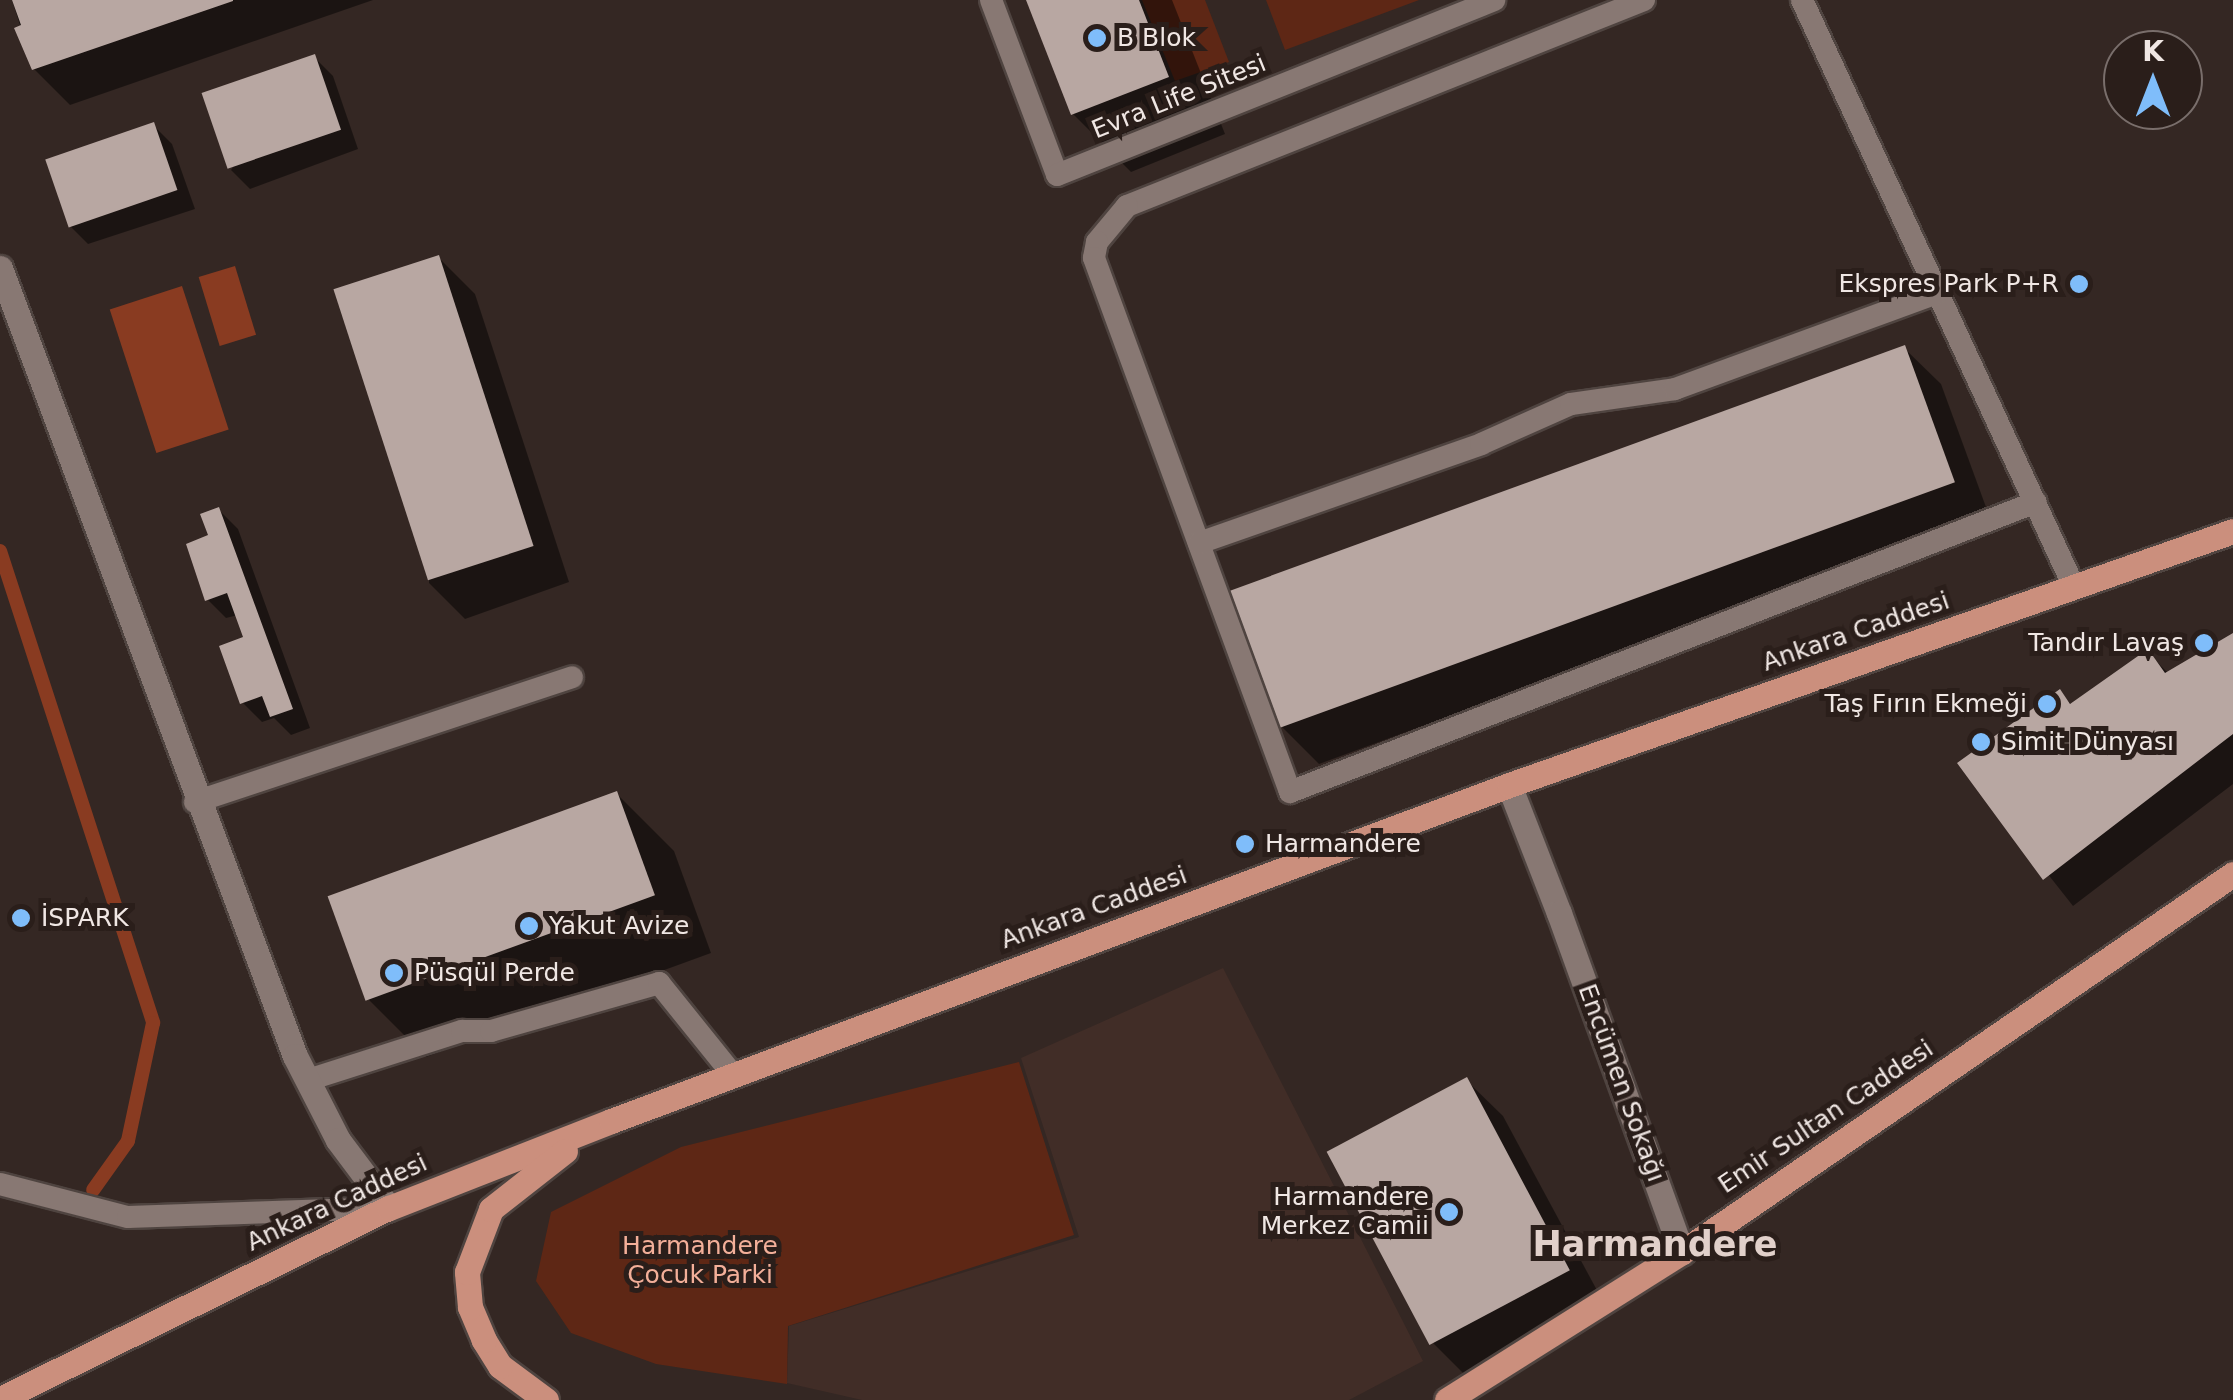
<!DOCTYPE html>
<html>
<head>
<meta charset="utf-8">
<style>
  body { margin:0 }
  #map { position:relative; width:2233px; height:1400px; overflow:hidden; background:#342723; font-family:"DejaVu Sans",sans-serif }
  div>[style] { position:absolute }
  .built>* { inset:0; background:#412d27 }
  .green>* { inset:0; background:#5e2715 }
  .water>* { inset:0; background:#893b21; transform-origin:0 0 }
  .shadow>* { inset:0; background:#0007 }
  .stream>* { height:14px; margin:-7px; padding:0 7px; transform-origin:7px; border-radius:7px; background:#893b21 }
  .building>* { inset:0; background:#b8a7a2; transform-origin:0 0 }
  .roads { filter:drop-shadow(2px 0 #4f4440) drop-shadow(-2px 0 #4f4440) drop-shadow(0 2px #4f4440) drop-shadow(0 -2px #4f4440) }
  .service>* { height:22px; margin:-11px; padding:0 11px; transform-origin:11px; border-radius:11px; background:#887873 }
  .pedestrian>* { height:25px; margin:-12.5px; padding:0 12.5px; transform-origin:12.5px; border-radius:12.5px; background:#887873 }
  .minor>* { height:25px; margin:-12.5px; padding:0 12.5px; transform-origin:12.5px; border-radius:12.5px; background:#887873 }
  .primary>* { height:25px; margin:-12.5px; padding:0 12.5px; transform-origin:12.5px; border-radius:12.5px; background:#cb8f7d }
  .dots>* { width:28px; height:28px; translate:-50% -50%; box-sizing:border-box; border:5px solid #2a1e1a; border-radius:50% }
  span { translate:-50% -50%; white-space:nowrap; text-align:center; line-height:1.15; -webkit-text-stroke:10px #2a1e1a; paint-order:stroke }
  .poi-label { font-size:25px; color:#f0e7e4 }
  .left { translate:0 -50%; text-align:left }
  .right { translate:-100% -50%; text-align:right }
  .street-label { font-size:25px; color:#f0e7e4 }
  .park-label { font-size:25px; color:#f3af99 }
  .district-label { font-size:35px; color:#e1d0ca; font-weight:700 }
  .north { position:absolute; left:2103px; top:30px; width:100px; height:100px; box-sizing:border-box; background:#2a1e1a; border:2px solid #796e6b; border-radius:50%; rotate:0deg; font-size:28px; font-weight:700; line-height:40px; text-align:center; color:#f0e7e4 }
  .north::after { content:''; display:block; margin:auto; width:35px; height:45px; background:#7fbdfa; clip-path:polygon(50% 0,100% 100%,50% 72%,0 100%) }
</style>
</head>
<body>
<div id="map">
  <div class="built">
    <div style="clip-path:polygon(1223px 968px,1423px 1361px,1349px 1400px,862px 1400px,787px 1383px,789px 1326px,1079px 1237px,1021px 1058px)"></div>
  </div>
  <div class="green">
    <div style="clip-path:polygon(1142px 0,1205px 0,1229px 62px,1175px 81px)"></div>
    <div style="clip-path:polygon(1266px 0,1419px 0,1285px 50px)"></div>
    <div style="clip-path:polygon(1019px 1062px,1074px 1235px,788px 1326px,787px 1384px,656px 1364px,571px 1333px,536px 1281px,551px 1212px,681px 1147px)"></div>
  </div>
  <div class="water">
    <div style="left:235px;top:266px;width:72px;height:38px;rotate:73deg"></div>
    <div style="left:182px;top:286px;width:151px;height:76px;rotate:72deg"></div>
  </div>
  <div class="shadow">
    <div style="clip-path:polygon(12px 0,373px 0,70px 105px,34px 69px)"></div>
    <div style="clip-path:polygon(1028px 0,1172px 0,1225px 134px,1131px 172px,1073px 114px)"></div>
    <div style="clip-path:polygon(314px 57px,333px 76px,358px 149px,250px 189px,231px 170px)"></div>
    <div style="clip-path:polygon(153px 125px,172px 144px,195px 209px,88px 244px,69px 225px)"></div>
    <div style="clip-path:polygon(439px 258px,475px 294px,569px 582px,465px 619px,429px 583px)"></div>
    <div style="clip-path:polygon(1904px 348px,1941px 384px,1990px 518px,1319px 764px,1282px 727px)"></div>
    <div style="clip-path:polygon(219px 510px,238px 529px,310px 728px,291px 735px,274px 718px,262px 722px,243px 703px,247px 639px,238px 615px,226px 618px,207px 599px)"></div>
    <div style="clip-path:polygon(2233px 637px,2233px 784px,2073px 906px,1960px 763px,2060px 693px,2072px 705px,2147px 652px,2168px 673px)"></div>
    <div style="clip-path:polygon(617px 794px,674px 851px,711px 953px,426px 1057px,368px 999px)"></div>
    <div style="clip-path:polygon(1466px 1080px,1503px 1116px,1606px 1307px,1470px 1380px,1434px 1344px,1330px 1154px)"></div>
  </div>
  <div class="stream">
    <div style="left:0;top:551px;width:496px;rotate:72deg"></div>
    <div style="left:153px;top:1023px;width:121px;rotate:102deg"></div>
    <div style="left:128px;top:1141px;width:60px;rotate:125.5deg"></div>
  </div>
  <div class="building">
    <div style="clip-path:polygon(12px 0,233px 0,233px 1px,32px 70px,14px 28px,21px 25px)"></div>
    <div style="clip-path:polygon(1026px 0,1139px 0,1169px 77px,1071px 115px)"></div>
    <div style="left:315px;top:54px;width:80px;height:120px;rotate:71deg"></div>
    <div style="left:154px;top:122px;width:72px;height:115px;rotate:71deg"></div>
    <div style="left:439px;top:255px;width:306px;height:111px;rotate:72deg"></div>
    <div style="left:1905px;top:345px;width:146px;height:719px;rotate:70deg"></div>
    <div style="clip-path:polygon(219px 507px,293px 709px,270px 717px,262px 696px,240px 704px,219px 646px,243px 637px,227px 593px,205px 601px,186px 544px,208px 535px,200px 514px)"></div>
    <div style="clip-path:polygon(2233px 633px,2233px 734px,2043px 880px,1957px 763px,2060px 689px,2070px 704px,2148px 649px,2165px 673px)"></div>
    <div style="left:617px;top:791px;width:111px;height:308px;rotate:70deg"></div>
    <div style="left:1467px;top:1077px;width:219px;height:159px;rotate:62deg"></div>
  </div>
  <div class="roads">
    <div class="service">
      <div style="left:991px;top:0;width:187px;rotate:69.3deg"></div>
      <div style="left:1057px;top:175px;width:471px;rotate:-21.8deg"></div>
      <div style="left:1644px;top:0;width:557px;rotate:158.28deg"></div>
      <div style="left:1127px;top:206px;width:47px;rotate:129.8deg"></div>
      <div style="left:1097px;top:242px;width:16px;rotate:101deg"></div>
      <div style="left:1094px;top:258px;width:569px;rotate:69.84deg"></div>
      <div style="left:1290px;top:792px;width:800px;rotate:-21.24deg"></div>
      <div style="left:1802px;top:0;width:647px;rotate:65.14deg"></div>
      <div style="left:1199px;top:543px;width:299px;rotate:-19.3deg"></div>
      <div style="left:1481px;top:444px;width:98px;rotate:-24deg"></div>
      <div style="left:1571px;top:404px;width:105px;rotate:-8.2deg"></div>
      <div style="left:1675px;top:389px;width:277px;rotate:-20.1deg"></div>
      <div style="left:195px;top:802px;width:397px;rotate:-18.3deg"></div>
      <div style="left:308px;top:1080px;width:162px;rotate:-17.7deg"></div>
      <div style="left:462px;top:1031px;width:29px"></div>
      <div style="left:491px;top:1031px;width:175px;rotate:-15.9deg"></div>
      <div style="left:659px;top:983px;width:118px;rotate:51.2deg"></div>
      <div style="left:0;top:1184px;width:132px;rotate:14.5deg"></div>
      <div style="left:128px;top:1217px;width:261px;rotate:-2deg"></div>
    </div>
    <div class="pedestrian">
      <div style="left:1509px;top:785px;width:137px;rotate:68.7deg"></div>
    </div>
    <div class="minor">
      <div style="left:0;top:268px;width:841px;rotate:69.48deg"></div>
      <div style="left:295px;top:1056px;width:94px;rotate:62.9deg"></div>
      <div style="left:338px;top:1140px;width:85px;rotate:53.1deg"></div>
      <div style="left:1559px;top:913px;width:361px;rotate:70.1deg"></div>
    </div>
    <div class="primary">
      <div style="left:0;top:1399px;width:433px;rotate:-26.2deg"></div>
      <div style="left:389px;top:1208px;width:238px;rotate:-21.4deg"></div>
      <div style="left:611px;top:1121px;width:959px;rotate:-20.51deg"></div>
      <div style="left:1509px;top:785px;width:767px;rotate:-19.33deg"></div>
      <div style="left:546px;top:1400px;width:57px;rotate:-143.5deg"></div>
      <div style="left:500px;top:1366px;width:31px;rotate:-122deg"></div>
      <div style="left:484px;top:1340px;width:36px;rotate:-113deg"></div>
      <div style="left:470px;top:1307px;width:35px;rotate:-95deg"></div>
      <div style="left:467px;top:1272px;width:67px;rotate:-69.1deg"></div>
      <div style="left:491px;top:1209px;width:94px;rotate:-38.1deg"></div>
      <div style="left:1447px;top:1400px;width:278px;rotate:-32.2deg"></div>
      <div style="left:1682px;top:1252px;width:668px;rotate:-34.45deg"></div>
    </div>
  </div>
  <div class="dots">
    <div style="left:1097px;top:38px;background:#7fbdfa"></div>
    <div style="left:2079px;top:284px;background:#7fbdfa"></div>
    <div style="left:2204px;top:643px;background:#7fbdfa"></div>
    <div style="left:2047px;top:704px;background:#7fbdfa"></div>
    <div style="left:1981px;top:742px;background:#7fbdfa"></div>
    <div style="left:1245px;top:844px;background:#7fbdfa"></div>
    <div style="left:21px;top:918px;background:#7fbdfa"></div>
    <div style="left:529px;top:926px;background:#7fbdfa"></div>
    <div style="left:394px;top:973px;background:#7fbdfa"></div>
    <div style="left:1449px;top:1212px;background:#7fbdfa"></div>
  </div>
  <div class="poi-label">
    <span class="left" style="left:1117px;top:38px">B Blok</span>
    <span class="right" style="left:2059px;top:284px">Ekspres Park P+R</span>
    <span class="right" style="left:2184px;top:643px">Tandır Lavaş</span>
    <span class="right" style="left:2027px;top:704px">Taş Fırın Ekmeği</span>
    <span class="left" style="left:2001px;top:742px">Simit Dünyası</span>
    <span class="left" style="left:1265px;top:844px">Harmandere</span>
    <span class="left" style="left:41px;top:918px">İSPARK</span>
    <span class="left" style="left:549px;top:926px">Yakut Avize</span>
    <span class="left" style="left:414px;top:973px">Püsqül Perde</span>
    <span class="right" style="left:1429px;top:1212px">Harmandere<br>Merkez Camii</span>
  </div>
  <div class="street-label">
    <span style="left:1179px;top:97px;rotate:-22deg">Evra Life Sitesi</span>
    <span style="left:1856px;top:632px;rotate:-19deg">Ankara Caddesi</span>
    <span style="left:1094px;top:908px;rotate:-20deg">Ankara Caddesi</span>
    <span style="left:1621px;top:1083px;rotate:70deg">Encümen Sokağı</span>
    <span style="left:1826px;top:1117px;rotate:-34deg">Emir Sultan Caddesi</span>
    <span style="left:337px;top:1203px;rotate:-25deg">Ankara Caddesi</span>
  </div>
  <div class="park-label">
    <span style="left:700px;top:1261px">Harmandere<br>Çocuk Parki</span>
  </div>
  <div class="district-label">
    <span style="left:1655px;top:1244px">Harmandere</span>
  </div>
  <div class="north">K</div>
</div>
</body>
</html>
